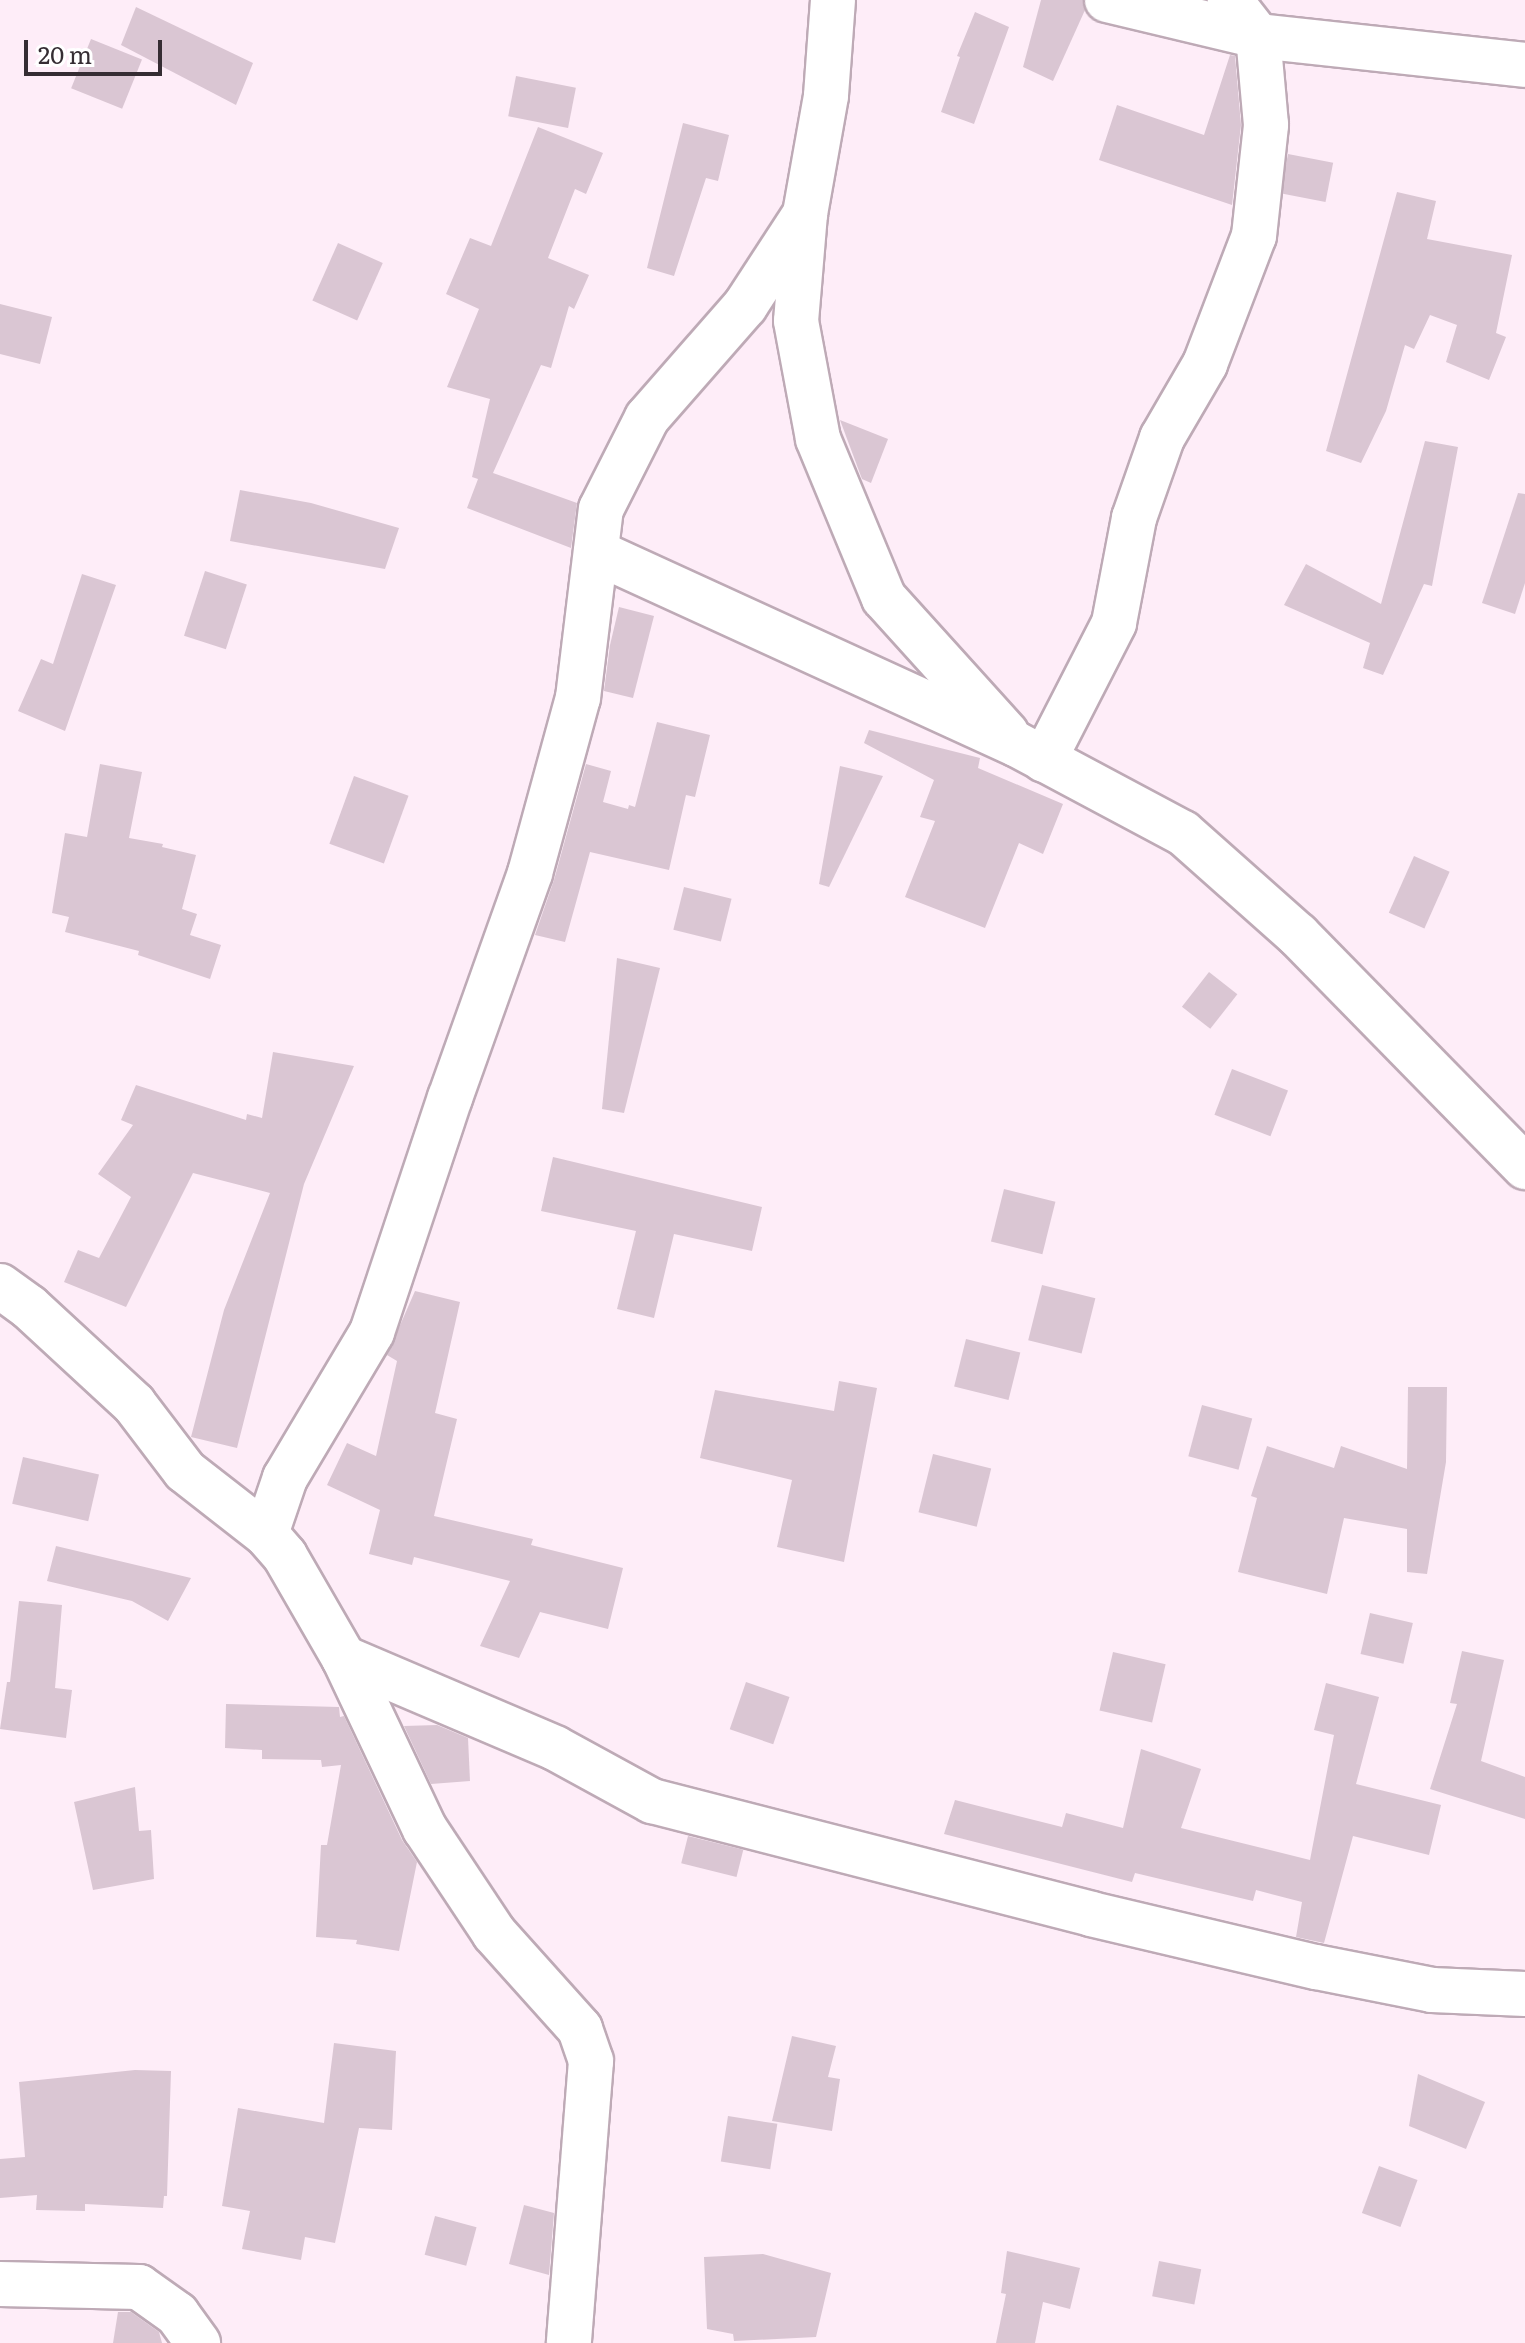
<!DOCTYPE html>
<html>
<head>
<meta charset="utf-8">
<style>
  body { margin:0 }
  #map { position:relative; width:1525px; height:2343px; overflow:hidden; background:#feedf8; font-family:Literata,serif }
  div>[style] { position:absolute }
  .building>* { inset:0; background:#dac6d3; transform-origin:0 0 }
  .roads { filter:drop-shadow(2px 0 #beaab6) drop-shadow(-2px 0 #beaab6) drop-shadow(0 2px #beaab6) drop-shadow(0 -2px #beaab6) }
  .minor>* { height:44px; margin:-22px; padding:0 22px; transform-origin:22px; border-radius:22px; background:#fff }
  span { translate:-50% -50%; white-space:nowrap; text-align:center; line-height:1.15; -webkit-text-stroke:6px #fff; paint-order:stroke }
  .scale { position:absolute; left:24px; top:40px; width:138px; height:36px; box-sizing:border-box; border:4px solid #352d33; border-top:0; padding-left:10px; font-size:24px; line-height:28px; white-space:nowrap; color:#352d33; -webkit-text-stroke:6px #fff; paint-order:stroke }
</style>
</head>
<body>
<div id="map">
  <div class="building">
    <div style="clip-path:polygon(1041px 0,1083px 0,1085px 10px,1053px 81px,1023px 67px)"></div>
    <div style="clip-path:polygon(136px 7px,253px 63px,236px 105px,121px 45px)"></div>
    <div style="clip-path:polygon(975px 12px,1009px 27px,974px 124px,941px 112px,960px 57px,957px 56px)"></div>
    <div style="left:91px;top:39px;width:55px;height:53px;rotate:22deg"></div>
    <div style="clip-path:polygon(1230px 55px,1235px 56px,1241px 125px,1232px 205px,1099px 160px,1117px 105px,1204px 135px)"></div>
    <div style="left:516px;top:76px;width:61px;height:41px;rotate:11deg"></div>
    <div style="clip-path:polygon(683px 123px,729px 135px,718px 181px,706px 178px,674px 276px,647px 268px)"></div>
    <div style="clip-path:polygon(538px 127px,603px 153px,586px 194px,575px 189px,548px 258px,589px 275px,574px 309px,569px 306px,551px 368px,541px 365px,493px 473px,577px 503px,571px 548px,467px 508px,478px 479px,472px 477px,490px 399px,447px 387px,479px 309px,446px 294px,470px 238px,491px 246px)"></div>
    <div style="left:1288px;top:154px;width:46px;height:40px;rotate:11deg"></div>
    <div style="clip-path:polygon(1397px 192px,1436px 201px,1427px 239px,1512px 255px,1496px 333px,1506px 337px,1489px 380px,1446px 362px,1457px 325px,1430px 315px,1414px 349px,1405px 345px,1386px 411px,1361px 463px,1326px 451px)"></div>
    <div style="left:338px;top:243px;width:49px;height:63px;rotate:24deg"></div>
    <div style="clip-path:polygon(0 304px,52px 317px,40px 364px,0 354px)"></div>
    <div style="clip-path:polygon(840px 420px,888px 439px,871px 483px,862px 479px)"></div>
    <div style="clip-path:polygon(1425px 441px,1458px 447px,1432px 586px,1424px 584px,1383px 675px,1363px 668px,1370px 643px,1284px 605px,1306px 564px,1381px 604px)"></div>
    <div style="clip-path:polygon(240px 490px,311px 503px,399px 528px,385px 569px,230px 541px)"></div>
    <div style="clip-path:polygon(1518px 493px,1525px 494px,1525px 583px,1515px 614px,1482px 603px)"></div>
    <div style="left:205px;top:571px;width:44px;height:68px;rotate:18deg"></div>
    <div style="clip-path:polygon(82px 574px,116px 585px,65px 731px,18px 711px,41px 659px,53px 664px)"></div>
    <div style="clip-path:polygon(619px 607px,654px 616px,633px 698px,604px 691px,610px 645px)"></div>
    <div style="clip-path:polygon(657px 722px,710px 735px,695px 797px,686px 795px,669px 870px,590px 852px,565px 942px,535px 935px,554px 880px,586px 764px,611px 771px,603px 802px,628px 809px,629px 805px,635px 807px)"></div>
    <div style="clip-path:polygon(869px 730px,980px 758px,978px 768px,1063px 804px,1043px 854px,1019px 843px,985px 928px,905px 897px,935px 821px,920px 817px,934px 780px,864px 743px)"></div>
    <div style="clip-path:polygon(100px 764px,142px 772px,129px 838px,163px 844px,162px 847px,196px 855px,182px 909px,197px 914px,190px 935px,221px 945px,210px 979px,138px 955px,139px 951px,65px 932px,69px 917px,52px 913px,65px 833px,87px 837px)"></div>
    <div style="clip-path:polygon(840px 766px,883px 776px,829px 887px,819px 884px)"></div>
    <div style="left:354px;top:776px;width:58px;height:72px;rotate:20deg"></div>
    <div style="left:1414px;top:856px;width:39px;height:62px;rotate:24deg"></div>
    <div style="left:684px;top:887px;width:49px;height:44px;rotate:14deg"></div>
    <div style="clip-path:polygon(617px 958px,660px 968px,624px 1113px,602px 1109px)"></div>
    <div style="left:1209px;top:972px;width:36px;height:44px;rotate:38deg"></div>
    <div style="clip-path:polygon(273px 1052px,354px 1066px,304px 1184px,237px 1448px,191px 1437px,224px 1310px,270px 1193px,193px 1173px,126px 1307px,64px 1282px,78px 1250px,99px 1258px,131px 1197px,98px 1174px,133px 1125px,121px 1120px,136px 1085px,246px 1120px,247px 1114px,262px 1118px)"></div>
    <div style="left:1232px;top:1069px;width:60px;height:49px;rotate:21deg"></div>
    <div style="clip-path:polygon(553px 1157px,762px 1207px,752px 1251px,674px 1234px,654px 1318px,617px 1309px,636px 1231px,541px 1211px)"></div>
    <div style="left:1004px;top:1189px;width:53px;height:54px;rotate:14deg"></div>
    <div style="left:1042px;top:1285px;width:55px;height:57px;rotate:14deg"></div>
    <div style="clip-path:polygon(415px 1291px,460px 1302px,435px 1413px,457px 1419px,434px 1516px,533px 1539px,531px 1545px,623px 1568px,608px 1629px,540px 1612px,519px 1658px,480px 1646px,510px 1581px,414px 1557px,412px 1565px,369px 1554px,380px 1510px,327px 1485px,347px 1443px,376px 1456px,397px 1361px,387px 1355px)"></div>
    <div style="left:966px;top:1339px;width:56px;height:49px;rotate:14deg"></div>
    <div style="clip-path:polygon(839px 1381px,877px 1388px,844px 1562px,777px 1547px,792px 1480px,700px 1458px,715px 1390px,834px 1411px)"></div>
    <div style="clip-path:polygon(1408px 1387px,1447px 1387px,1446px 1462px,1427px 1574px,1407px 1572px,1407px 1529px,1344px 1518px,1327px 1594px,1238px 1572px,1257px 1498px,1251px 1496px,1267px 1446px,1334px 1468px,1341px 1446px,1407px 1469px)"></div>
    <div style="left:1202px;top:1405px;width:52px;height:53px;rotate:15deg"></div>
    <div style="left:933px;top:1454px;width:60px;height:60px;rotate:14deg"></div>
    <div style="left:23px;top:1457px;width:78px;height:48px;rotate:13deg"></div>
    <div style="clip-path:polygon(56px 1546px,191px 1578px,168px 1621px,132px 1601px,47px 1581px)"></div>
    <div style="clip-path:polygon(19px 1601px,62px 1605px,55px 1688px,72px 1690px,66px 1738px,0 1729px,7px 1682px,10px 1682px)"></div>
    <div style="left:1370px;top:1613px;width:44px;height:42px;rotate:13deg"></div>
    <div style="clip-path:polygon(1462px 1651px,1504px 1660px,1481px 1761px,1525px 1777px,1525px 1819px,1430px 1789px,1457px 1704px,1450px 1703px)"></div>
    <div style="left:1113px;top:1652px;width:54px;height:60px;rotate:13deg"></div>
    <div style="left:746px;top:1682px;width:46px;height:50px;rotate:19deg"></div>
    <div style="clip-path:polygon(1326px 1683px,1379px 1697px,1356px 1784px,1441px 1805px,1429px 1855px,1353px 1836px,1324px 1943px,1296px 1937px,1302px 1902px,1256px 1890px,1253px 1901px,1135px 1873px,1132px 1882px,944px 1834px,955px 1800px,1062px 1827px,1066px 1813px,1123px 1828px,1141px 1749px,1201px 1769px,1181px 1828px,1310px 1860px,1334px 1735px,1314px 1730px)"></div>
    <div style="clip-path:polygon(226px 1704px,339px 1707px,340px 1717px,344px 1716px,402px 1840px,417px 1862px,399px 1951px,356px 1944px,357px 1940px,316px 1937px,321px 1845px,327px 1845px,341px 1765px,322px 1767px,321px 1760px,262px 1759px,262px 1750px,225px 1748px)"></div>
    <div style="clip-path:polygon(437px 1725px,468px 1738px,470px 1781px,431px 1784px,404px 1726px)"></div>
    <div style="clip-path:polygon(135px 1787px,139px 1831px,151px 1830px,154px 1879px,93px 1890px,74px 1802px)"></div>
    <div style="left:688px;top:1836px;width:57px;height:28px;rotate:14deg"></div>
    <div style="clip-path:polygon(792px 2036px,836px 2046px,828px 2077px,840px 2079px,832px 2131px,772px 2121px)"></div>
    <div style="clip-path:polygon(334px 2043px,396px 2051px,392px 2130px,359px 2128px,335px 2243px,305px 2237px,301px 2260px,242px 2249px,250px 2211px,222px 2206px,238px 2108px,324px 2123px)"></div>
    <div style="clip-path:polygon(135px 2070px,171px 2071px,167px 2196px,164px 2196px,163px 2208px,85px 2204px,85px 2211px,36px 2210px,37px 2195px,0 2198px,0 2159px,25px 2157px,19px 2082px)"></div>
    <div style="clip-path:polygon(1418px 2074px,1485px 2102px,1466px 2149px,1409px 2126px)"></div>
    <div style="left:728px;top:2116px;width:50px;height:46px;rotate:9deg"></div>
    <div style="left:1379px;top:2166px;width:41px;height:50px;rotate:20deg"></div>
    <div style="clip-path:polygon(524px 2205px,554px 2213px,549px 2275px,509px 2264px)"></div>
    <div style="left:435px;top:2216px;width:43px;height:40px;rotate:15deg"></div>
    <div style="clip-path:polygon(1007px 2251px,1080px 2268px,1070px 2309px,1043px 2302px,1035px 2343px,996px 2343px,1006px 2294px,1001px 2293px)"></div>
    <div style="clip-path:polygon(763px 2254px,831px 2273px,816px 2337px,734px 2341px,733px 2334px,707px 2329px,704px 2257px)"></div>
    <div style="left:1159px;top:2261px;width:43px;height:36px;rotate:11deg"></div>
    <div style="clip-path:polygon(118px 2312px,131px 2312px,159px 2332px,162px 2343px,113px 2343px)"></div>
  </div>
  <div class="roads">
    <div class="minor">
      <div style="left:833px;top:0;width:96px;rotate:94.2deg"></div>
      <div style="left:826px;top:96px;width:120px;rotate:100.1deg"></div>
      <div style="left:805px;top:214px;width:107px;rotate:94.8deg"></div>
      <div style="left:796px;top:321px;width:120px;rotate:79.4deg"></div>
      <div style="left:818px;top:439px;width:172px;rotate:67.5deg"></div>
      <div style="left:884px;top:598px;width:183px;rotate:47.9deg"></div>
      <div style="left:1107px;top:0;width:155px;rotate:13.4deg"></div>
      <div style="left:1258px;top:36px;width:269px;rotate:6.2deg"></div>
      <div style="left:596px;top:552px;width:462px;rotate:24.6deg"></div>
      <div style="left:1016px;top:744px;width:189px;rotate:28.1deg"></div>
      <div style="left:1183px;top:833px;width:154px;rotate:41.6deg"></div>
      <div style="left:1298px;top:935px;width:325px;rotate:45.6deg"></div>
      <div style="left:1044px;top:760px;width:154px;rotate:-62.9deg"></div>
      <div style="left:1114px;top:623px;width:107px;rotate:-79.2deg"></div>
      <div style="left:1134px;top:518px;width:85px;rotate:-70.7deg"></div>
      <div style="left:1162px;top:438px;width:86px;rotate:-59.8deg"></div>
      <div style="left:1205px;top:364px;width:137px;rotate:-69.1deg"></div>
      <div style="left:1254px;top:236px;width:112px;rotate:-83.8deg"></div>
      <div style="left:1266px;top:125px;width:89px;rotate:-95.1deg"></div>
      <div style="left:1258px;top:36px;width:46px;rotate:-127.9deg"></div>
      <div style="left:0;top:1286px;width:36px;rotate:36deg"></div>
      <div style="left:29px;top:1307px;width:143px;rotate:42.7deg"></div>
      <div style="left:134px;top:1404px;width:84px;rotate:52.7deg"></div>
      <div style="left:185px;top:1471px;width:103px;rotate:37.9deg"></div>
      <div style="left:266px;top:1534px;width:29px;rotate:49deg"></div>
      <div style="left:285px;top:1556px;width:118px;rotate:60deg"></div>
      <div style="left:344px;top:1658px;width:189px;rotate:64.7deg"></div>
      <div style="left:425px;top:1829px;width:125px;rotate:56.4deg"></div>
      <div style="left:494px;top:1933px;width:129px;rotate:48.1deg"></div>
      <div style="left:580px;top:2029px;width:34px;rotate:71deg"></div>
      <div style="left:591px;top:2061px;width:283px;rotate:94.5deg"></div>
      <div style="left:266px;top:1534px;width:59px;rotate:-71.3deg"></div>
      <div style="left:285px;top:1478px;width:170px;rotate:-59.2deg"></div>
      <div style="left:372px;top:1332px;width:247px;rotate:-71.6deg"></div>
      <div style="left:450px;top:1098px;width:239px;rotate:-70.4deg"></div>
      <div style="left:530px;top:873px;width:181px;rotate:-74.7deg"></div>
      <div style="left:578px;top:698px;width:190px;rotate:-83.1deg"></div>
      <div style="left:601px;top:509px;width:102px;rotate:-63.2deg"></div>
      <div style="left:647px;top:418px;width:149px;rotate:-48.8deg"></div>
      <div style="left:745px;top:306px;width:110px;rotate:-56.9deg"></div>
      <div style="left:344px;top:1658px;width:229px;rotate:23.1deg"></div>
      <div style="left:555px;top:1748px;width:111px;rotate:28.7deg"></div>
      <div style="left:652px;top:1801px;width:453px;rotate:14.4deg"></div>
      <div style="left:1091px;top:1914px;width:231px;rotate:13.3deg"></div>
      <div style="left:1316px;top:1967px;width:118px;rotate:11.2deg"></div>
      <div style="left:1432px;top:1990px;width:93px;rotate:2.5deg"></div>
      <div style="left:0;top:2284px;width:139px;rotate:1.2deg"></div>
      <div style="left:139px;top:2287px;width:47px;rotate:35.4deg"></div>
      <div style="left:177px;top:2314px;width:36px;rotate:54deg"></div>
    </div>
  </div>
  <div class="scale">20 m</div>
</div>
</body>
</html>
